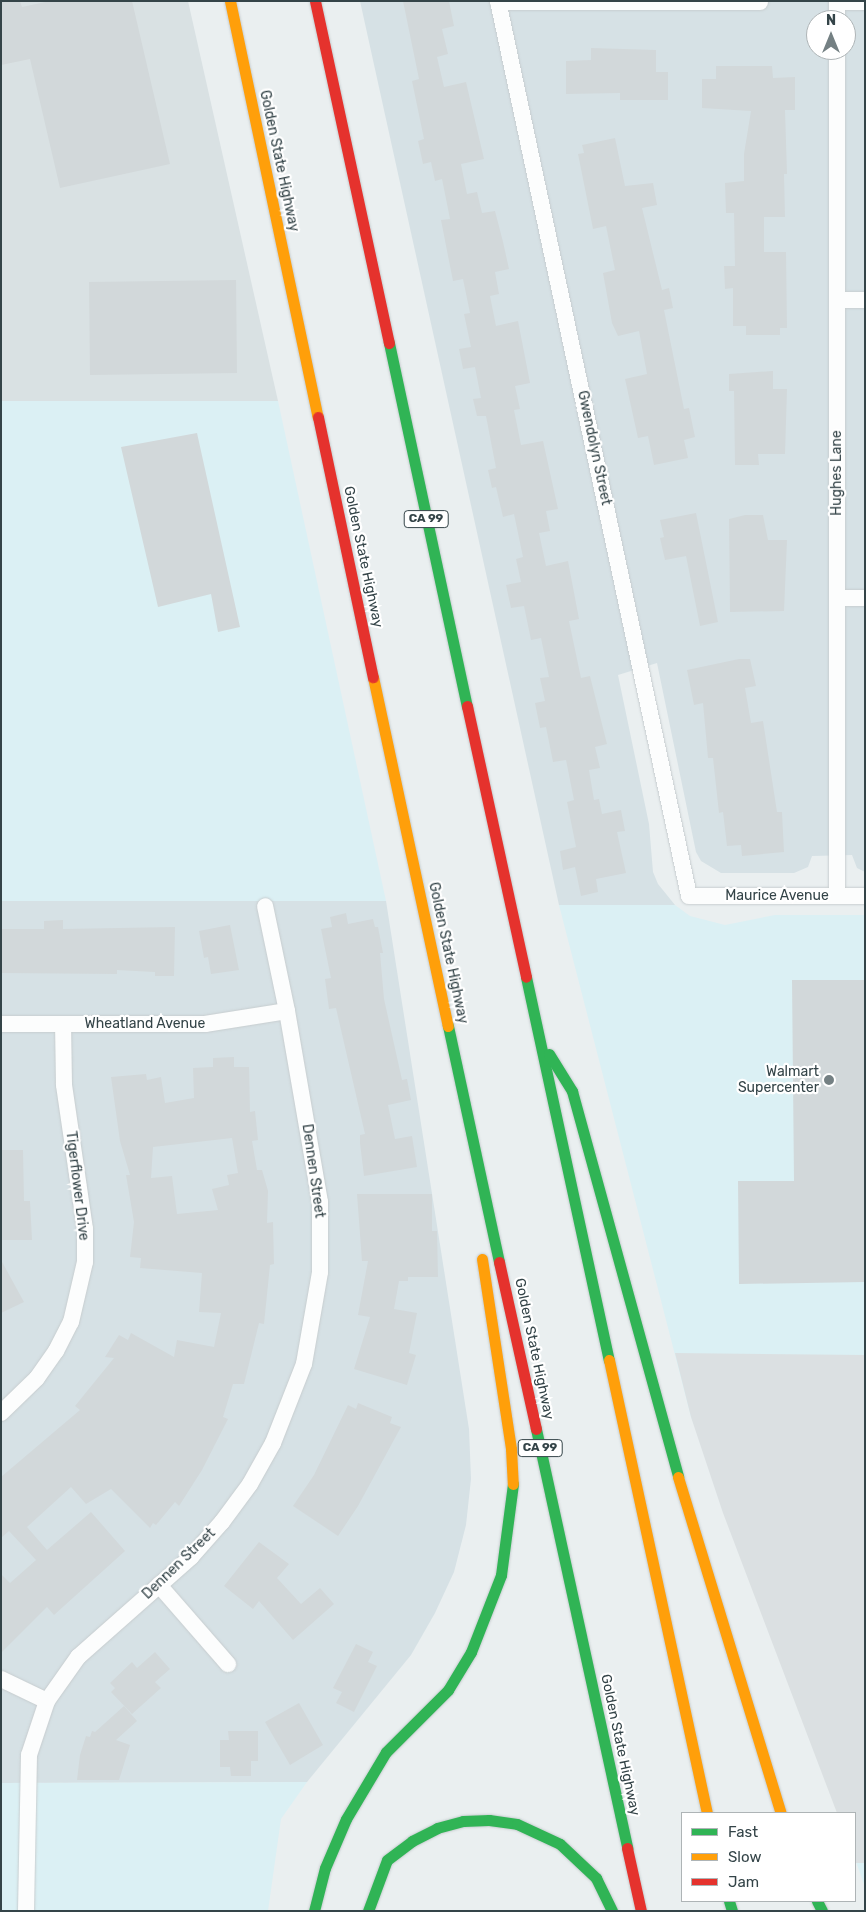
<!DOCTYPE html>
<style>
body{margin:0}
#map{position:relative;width:866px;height:1912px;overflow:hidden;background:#eaeff0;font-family:Rubik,sans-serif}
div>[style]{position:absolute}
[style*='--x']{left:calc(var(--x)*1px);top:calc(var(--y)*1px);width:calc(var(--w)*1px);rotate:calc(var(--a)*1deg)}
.residential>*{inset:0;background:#d6e1e5}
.commercial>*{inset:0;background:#dbf0f4}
.industrial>*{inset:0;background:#d9e1e3}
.parking>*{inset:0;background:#dbe0e2}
.building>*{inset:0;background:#d2d8da}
.roads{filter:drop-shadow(0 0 1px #c7cdcf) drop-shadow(0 0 1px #c7cdcf)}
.street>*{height:16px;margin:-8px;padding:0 8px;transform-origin:8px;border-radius:8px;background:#fcfdfd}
.fast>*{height:11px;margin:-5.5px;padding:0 5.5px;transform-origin:5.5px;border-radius:5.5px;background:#30b455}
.slow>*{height:11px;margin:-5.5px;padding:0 5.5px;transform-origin:5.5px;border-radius:5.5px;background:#ff9f0a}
.jam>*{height:11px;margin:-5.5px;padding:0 5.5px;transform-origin:5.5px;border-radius:5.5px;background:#e5322d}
.dots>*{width:14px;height:14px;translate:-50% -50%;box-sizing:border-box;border:2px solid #fff;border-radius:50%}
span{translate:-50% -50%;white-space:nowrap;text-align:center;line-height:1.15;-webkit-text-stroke:4.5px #fff;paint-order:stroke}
.shield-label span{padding:1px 4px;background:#fff;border:1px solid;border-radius:4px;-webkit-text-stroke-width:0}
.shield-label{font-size:12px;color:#344448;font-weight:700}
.street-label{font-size:14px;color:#344448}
.poi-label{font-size:14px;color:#344448}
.right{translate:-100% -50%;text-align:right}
.frame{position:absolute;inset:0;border:2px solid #344448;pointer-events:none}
.legend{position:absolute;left:681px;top:1812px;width:175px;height:90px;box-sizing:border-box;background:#fff;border:1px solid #aeb4b6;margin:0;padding:6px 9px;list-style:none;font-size:15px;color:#344448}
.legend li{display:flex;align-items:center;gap:10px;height:25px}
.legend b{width:25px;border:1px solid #aeb4b6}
.north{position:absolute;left:806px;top:10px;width:50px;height:50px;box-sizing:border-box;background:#fff;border:1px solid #aeb4b6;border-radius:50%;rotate:0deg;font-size:14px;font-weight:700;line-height:20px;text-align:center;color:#344448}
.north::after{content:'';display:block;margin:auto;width:18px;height:22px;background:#748083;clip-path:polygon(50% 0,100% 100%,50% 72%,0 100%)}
</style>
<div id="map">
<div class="residential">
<i style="clip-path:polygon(evenodd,360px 1px,865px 1px,865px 872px,857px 868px,852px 855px,812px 856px,808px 867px,794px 873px,721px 873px,701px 861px,696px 852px,657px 663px,618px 675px,649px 824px,653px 872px,658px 884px,675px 905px,559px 905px,360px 1px,816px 20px,846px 20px,846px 50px,816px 50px,816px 20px)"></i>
<i style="clip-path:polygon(1px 901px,386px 901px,469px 1429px,471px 1479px,466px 1525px,454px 1572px,435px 1613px,411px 1655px,307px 1782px,1px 1783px)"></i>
</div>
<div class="commercial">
<i style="clip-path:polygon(1px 401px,278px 401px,386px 901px,1px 901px)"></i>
<i style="clip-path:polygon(559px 905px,675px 905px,690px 916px,725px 925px,775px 915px,865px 915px,865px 1887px,855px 1859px,855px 1813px,691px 1417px)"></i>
<i style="clip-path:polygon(307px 1782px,281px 1819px,268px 1911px,1px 1911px,1px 1783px)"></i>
</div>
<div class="industrial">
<i style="clip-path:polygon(1px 1px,188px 1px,278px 401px,1px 401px)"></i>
</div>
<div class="parking">
<i style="clip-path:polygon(675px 1353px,865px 1355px,865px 1863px,856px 1863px,855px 1859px,855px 1813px,837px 1813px,723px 1513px,691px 1417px)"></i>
</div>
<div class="building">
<i style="clip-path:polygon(1px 1px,20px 1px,22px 7px,50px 1px,132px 1px,170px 164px,60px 188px,30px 59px,1px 65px)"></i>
<i style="clip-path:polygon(403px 1px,449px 1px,454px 26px,442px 29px,448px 54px,437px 57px,444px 87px,466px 82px,484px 159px,461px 164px,467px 194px,477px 192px,482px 213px,495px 211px,503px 242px,509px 269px,495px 272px,499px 294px,490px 296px,496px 326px,518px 321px,530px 383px,515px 386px,520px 409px,514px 410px,521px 445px,543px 441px,558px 509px,546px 511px,550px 531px,539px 533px,546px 566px,568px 561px,579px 619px,569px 621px,581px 678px,590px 676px,607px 744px,595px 747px,600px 768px,589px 770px,594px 800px,599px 799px,602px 814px,621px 810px,625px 831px,617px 832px,626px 873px,596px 879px,598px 892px,581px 896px,575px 867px,563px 870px,560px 851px,576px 847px,567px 802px,574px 800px,566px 760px,553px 762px,546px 727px,540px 728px,535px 703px,545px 701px,540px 678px,549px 677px,541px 638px,531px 640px,524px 606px,511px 608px,506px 585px,521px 582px,516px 559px,523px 557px,514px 514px,503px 517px,496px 487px,492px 488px,488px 470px,496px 468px,486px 416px,477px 416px,473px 399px,481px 398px,475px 367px,463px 369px,459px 349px,471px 347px,464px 314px,470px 313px,463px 279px,453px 281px,449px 261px,441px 220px,450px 219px,442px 179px,435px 181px,431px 162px,423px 164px,418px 141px,424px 139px,412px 81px,419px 79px)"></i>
<i style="clip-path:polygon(591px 48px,656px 50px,656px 72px,668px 72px,668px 100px,620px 100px,620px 93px,566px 94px,566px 61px,591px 60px)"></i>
<i style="clip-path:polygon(716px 66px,772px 66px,773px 78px,795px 77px,795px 110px,785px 110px,787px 174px,784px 174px,785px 217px,764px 217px,764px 252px,786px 252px,787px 328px,780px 328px,780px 335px,746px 335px,746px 326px,733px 326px,733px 288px,725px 289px,724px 266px,735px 266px,734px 213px,726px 213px,725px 183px,744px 181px,744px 154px,751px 111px,702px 108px,702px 79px,716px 79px)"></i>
<i style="clip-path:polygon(615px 138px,625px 186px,653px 183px,657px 205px,642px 208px,662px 290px,669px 288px,673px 308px,664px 310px,684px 409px,689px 408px,695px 437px,684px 440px,688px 458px,654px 465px,648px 436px,638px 438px,625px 379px,647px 374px,639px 331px,618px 336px,612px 323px,603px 273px,615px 270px,606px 226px,593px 229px,578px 154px,584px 153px,582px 145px)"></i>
<i style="clip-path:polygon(236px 280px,237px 373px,90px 375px,89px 282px)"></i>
<i style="clip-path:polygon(773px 371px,773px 389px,787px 389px,785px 454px,758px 454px,759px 465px,735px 465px,734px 391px,729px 391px,729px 374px)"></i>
<i style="clip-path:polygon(197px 433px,240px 627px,218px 632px,211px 594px,158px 607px,121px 447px)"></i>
<i style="clip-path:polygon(696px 513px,718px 622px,700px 626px,686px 556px,665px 560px,660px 538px,664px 537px,660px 520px)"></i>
<i style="clip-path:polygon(745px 515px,763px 515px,768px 540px,787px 540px,784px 611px,730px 612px,729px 519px)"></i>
<i style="clip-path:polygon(739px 659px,750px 659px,756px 686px,745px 688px,751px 723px,763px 721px,777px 812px,782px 812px,784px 852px,742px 856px,741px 845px,727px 846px,723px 812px,719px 813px,713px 758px,708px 758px,703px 703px,694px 705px,687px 670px)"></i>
<i style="clip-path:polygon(346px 913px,348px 924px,373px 919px,375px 927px,378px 927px,383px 953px,380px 953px,384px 999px,402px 1080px,407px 1079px,411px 1100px,388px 1105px,395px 1139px,412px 1136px,417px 1167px,364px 1176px,360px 1143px,360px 1135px,365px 1134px,336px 1008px,329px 1009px,325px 979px,331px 978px,321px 929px,332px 927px,330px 917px)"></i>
<i style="clip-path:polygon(63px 920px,63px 929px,175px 927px,174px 976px,155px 976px,155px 972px,117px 970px,117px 974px,1px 973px,1px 929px,44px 929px,44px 921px)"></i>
<i style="clip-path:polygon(230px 925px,239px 970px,211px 974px,208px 957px,204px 958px,199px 931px)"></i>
<i style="clip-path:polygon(792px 980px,865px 980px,865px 1282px,739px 1284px,738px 1181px,794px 1181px)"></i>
<i style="clip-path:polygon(evenodd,234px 1057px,234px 1067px,249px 1067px,250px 1112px,255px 1111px,258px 1140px,252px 1141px,257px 1170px,262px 1170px,268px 1191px,267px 1223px,273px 1222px,274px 1264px,270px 1265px,264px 1324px,259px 1323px,244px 1384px,233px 1384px,223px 1417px,228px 1419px,202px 1470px,179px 1506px,175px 1502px,156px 1525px,153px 1523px,150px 1528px,111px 1489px,86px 1504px,71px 1487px,27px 1527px,47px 1550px,91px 1512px,125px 1551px,54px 1615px,47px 1607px,1px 1653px,1px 1574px,10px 1583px,36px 1560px,9px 1531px,1px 1538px,1px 1477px,80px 1410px,75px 1406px,114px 1358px,105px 1357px,119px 1335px,128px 1340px,131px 1333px,174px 1357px,177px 1340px,214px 1347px,221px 1313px,199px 1312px,202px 1273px,140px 1268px,141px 1258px,130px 1257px,134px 1222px,126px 1175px,130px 1175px,120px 1141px,111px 1077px,146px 1074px,147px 1080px,161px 1077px,165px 1103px,194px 1098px,193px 1068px,213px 1067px,213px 1058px,234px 1057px,232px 1138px,238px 1173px,227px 1175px,229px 1185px,212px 1189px,218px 1210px,177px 1214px,172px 1176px,151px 1178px,153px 1147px,232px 1138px)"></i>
<i style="clip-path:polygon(1px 1150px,23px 1150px,24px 1201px,30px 1201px,32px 1240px,1px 1240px)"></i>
<i style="clip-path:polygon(357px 1194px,432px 1194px,432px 1231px,437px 1231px,438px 1277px,408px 1277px,408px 1281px,399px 1281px,394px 1309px,417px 1313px,409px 1353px,416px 1355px,407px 1385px,354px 1369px,370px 1317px,358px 1315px,368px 1261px,362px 1261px)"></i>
<i style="clip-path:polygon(1px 1260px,24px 1302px,1px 1313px)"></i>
<i style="clip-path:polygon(358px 1403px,392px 1417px,390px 1423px,401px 1427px,358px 1506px,338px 1536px,293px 1506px,314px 1475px,348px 1405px,356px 1409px)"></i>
<i style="clip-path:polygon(259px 1542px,289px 1564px,277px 1578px,301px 1604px,320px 1588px,334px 1604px,293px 1640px,259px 1601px,253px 1609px,224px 1586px)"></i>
<i style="clip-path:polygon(356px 1644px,373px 1652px,368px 1662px,377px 1666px,354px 1712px,336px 1703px,342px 1692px,333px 1688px)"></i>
<i style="clip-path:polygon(155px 1652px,170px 1669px,155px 1682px,161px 1688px,132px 1714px,111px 1692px,115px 1688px,110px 1683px,132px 1662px,137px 1668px)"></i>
<i style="clip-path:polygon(299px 1703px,323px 1745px,290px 1765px,265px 1722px)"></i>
<i style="clip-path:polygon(124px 1706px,137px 1721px,116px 1740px,130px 1745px,119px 1780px,77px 1780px,80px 1755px,86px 1736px,90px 1737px,92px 1731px,95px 1732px)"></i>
<i style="clip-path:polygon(228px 1731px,258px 1731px,258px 1761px,251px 1761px,251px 1776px,231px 1776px,230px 1767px,220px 1767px,220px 1740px,229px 1740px)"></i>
</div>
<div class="roads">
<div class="street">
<i style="--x:498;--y:1;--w:915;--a:77.95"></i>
<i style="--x:689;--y:896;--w:176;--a:0"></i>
<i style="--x:837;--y:1;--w:19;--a:90"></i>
<i style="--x:498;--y:2;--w:262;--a:0"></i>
<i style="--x:837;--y:2;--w:28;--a:0"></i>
<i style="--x:837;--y:300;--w:28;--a:0"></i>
<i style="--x:837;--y:598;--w:28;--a:0"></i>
<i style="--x:837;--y:896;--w:846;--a:-90"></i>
<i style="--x:1;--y:1024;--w:204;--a:0"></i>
<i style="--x:205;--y:1024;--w:83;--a:-9"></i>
<i style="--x:1;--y:1413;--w:50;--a:-44.2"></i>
<i style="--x:37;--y:1378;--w:33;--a:-55"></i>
<i style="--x:56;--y:1351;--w:33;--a:-63"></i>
<i style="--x:71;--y:1322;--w:62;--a:-76.9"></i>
<i style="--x:85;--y:1262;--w:33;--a:-90"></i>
<i style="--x:85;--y:1229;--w:146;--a:-98.3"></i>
<i style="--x:64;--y:1085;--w:61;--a:-90.9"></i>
<i style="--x:159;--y:1585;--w:105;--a:48.9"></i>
<i style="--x:1;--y:1679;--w:51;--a:25.6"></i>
<i style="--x:26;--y:1911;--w:156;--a:-88.9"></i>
<i style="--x:29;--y:1755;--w:57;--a:-71.6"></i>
<i style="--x:47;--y:1701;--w:54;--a:-54.8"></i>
<i style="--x:78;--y:1657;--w:151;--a:-41.5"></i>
<i style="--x:191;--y:1557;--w:47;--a:-48.5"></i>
<i style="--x:222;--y:1522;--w:47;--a:-53.6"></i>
<i style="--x:250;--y:1484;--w:47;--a:-60.7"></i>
<i style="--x:273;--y:1443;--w:85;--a:-68.6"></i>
<i style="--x:304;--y:1364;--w:93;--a:-80.1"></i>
<i style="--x:320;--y:1272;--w:70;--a:-90"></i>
<i style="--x:320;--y:1202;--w:194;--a:-99.8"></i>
<i style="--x:287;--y:1011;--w:107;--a:-101.8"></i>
</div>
<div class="fast">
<i style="--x:389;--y:343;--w:371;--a:77.9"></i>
<i style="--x:526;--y:977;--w:392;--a:77.8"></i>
<i style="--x:448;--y:1026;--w:241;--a:77.8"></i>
<i style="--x:549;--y:1054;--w:44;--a:58.1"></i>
<i style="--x:572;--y:1091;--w:400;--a:74.6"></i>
<i style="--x:536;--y:1429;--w:429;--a:77.7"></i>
<i style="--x:729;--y:1901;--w:10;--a:73"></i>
<i style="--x:817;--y:1901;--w:11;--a:63"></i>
<i style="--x:314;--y:1911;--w:44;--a:-75.7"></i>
<i style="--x:325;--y:1868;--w:53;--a:-66.8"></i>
<i style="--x:346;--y:1819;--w:78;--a:-59.2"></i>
<i style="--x:386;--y:1752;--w:88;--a:-45"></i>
<i style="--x:448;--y:1690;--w:44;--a:-58.8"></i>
<i style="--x:471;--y:1652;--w:83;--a:-68.7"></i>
<i style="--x:501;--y:1575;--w:92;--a:-82.5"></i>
<i style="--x:368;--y:1911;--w:54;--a:-69.6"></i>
<i style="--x:387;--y:1860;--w:31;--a:-37"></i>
<i style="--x:412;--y:1841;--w:28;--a:-27"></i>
<i style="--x:437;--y:1828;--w:27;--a:-15"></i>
<i style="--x:463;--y:1821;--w:26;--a:-2"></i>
<i style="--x:489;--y:1820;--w:28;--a:8"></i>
<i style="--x:517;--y:1824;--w:47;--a:24.9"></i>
<i style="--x:560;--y:1844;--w:50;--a:43.4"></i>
<i style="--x:596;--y:1878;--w:37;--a:64"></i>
</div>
<div class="slow">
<i style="--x:230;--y:1;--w:425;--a:78.1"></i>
<i style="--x:373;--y:677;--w:357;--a:77.9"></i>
<i style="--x:482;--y:1259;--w:192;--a:81.3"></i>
<i style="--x:511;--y:1449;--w:35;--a:87"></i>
<i style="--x:609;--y:1360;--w:463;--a:77.8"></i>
<i style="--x:678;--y:1477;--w:351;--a:73"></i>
</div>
<div class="jam">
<i style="--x:315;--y:1;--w:350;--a:77.8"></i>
<i style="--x:318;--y:417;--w:266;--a:78.1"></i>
<i style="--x:467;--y:706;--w:277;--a:77.7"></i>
<i style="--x:499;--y:1262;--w:171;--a:77.5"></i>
<i style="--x:627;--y:1848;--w:65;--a:77.5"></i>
</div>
</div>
<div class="dots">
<i style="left:829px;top:1080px;background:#748083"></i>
</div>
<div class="shield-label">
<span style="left:426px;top:519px">CA 99</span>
<span style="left:540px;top:1448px">CA 99</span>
</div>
<div class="street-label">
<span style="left:279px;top:161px;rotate:78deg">Golden State Highway</span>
<span style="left:594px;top:448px;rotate:78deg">Gwendolyn Street</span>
<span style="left:837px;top:473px;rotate:-90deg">Hughes Lane</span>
<span style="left:363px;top:557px;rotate:78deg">Golden State Highway</span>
<span style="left:777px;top:896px">Maurice Avenue</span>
<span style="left:448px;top:953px;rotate:78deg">Golden State Highway</span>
<span style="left:145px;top:1024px">Wheatland Avenue</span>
<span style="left:313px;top:1171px;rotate:82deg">Dennen Street</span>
<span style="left:77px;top:1186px;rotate:83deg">Tigerflower Drive</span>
<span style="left:534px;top:1349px;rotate:78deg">Golden State Highway</span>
<span style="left:179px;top:1564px;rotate:-44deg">Dennen Street</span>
<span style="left:620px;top:1745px;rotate:78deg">Golden State Highway</span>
</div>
<div class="poi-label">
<span class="right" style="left:819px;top:1080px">Walmart<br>Supercenter</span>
</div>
<div class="frame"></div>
<ul class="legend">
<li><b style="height:6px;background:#30b455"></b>Fast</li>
<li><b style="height:6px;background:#ff9f0a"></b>Slow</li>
<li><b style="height:6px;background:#e5322d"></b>Jam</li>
</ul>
<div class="north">N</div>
</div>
